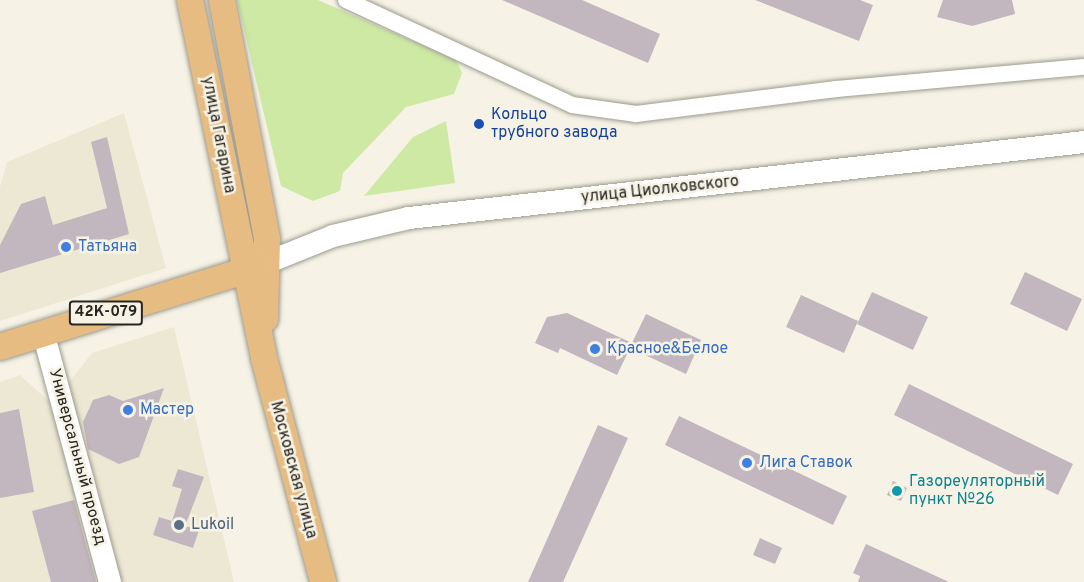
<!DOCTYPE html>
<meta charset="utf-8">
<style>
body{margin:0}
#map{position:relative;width:1084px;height:582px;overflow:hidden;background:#f6f3e6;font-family:Overpass,sans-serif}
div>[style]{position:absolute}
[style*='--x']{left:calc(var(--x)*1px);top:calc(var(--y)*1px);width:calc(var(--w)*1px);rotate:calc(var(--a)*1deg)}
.built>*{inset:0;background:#ede8d4}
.green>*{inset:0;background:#cde9a4}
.building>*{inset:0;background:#c2b7be}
.roads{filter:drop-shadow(0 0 2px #9d9a8e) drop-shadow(0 0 2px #9d9a8e)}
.street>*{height:16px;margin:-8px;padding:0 8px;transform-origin:8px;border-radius:8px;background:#fff}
.secondary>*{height:22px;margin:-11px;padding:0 11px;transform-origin:11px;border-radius:11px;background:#fff}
.primary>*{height:26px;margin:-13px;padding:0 13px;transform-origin:13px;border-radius:13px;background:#e6bc83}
.dots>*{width:16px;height:16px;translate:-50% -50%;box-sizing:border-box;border:3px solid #f6f3e6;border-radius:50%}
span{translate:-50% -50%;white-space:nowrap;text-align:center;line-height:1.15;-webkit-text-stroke:5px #f6f3e6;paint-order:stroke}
.shield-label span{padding:2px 4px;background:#f6f3e6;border:2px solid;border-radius:4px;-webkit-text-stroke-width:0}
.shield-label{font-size:15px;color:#272621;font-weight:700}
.transit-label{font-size:16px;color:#164399}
.left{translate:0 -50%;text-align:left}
.street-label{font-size:16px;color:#272621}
.shop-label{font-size:16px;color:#366cbe}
.culture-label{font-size:16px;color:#0d838f}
.service-label{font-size:16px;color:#4e5e75}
</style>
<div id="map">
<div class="built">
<i style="clip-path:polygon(124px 113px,166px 268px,0 321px,0 187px,7px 162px)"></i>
<i style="clip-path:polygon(174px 327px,234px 582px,117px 582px,66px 386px,92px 353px)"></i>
<i style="clip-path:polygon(20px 375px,55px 407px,100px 582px,0 582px,0 382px)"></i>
</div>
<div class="green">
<i style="clip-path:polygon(237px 0,318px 0,456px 60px,462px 73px,454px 94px,406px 107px,343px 173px,340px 191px,313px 201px,281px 186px)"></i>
<i style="clip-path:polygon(446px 121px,455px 183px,364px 196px,413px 137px)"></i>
</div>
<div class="building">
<i style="clip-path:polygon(502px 0,582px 0,660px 34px,648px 63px)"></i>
<i style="clip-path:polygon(755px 0,860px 0,873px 5px,859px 41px)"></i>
<i style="clip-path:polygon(943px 0,1012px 0,1015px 14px,972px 26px,937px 17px)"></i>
<i style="clip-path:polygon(107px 137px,129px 234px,0 273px,0 245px,21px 204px,45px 196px,53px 225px,107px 208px,91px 142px)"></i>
<i style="clip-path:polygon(1025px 272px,1082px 299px,1067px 331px,1010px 304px)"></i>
<i style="clip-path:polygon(872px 292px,928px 317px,913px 350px,857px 324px)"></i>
<i style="clip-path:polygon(801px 295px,858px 321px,844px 353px,786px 327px)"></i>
<i style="clip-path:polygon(567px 313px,632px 343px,646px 314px,701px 340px,686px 374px,630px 348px,617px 375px,560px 348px,558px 353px,535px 343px,547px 317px)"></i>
<i style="clip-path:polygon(909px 384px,1073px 464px,1058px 495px,894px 415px)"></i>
<i style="clip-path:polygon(164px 388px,139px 457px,119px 464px,88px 449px,83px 422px,93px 400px,109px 395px,123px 401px)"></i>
<i style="clip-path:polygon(19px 409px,34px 492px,0 498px,0 413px)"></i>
<i style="clip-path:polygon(679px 416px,847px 496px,833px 525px,665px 445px)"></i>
<i style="clip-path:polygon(598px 425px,628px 438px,563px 582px,528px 582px)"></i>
<i style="clip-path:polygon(178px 469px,204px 477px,185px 526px,199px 530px,193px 548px,153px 535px,159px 517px,172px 521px,182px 489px,172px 486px)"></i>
<i style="clip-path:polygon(893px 481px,907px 488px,901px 501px,887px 495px)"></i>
<i style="clip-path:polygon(74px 500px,96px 582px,51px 582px,32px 511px)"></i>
<i style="clip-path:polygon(760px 538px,782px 548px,775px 564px,753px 555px)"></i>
<i style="clip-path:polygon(866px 544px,949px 582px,858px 582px,860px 576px,853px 573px)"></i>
</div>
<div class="roads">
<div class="street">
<i style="--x:346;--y:0;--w:249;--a:24.9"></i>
<i style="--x:572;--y:105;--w:65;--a:8"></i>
<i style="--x:636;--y:114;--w:202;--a:-7.1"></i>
<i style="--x:836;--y:89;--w:249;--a:-5.1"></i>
</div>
<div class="secondary">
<i style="--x:266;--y:263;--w:72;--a:-21.9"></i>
<i style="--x:333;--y:236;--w:78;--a:-13.3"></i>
<i style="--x:409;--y:218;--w:679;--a:-6.42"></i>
<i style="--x:43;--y:332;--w:259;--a:75"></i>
</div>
<div class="primary">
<i style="--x:190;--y:0;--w:366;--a:78.3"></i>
<i style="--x:264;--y:358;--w:232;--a:75.2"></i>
<i style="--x:222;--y:0;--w:243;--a:79.3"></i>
<i style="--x:267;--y:239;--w:80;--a:91.4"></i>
<i style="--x:0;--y:347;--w:272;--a:-17.3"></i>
</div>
</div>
<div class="dots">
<i style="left:479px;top:124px;background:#1a4fb4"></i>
<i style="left:66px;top:247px;background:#3f7fe0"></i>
<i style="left:595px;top:349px;background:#3f7fe0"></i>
<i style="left:128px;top:410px;background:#3f7fe0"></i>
<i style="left:747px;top:463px;background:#3f7fe0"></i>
<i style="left:897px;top:491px;background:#0f9aa8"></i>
<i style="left:179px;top:525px;background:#5c6f8a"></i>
</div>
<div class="shield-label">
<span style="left:106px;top:313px">42К-079</span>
</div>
<div class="transit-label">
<span class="left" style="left:491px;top:124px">Кольцо<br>трубного завода</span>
</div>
<div class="street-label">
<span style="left:218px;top:135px;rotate:79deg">улица Гагарина</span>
<span style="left:660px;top:190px;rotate:-6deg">улица Циолковского</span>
<span style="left:77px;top:457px;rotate:75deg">Универсальный проезд</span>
<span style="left:293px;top:470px;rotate:75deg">Московская улица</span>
</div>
<div class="shop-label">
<span class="left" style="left:78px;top:247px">Татьяна</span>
<span class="left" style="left:607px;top:349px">Красное&amp;Белое</span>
<span class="left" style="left:140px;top:410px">Мастер</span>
<span class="left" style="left:759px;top:463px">Лига Ставок</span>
</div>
<div class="culture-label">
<span class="left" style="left:909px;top:491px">Газореуляторный<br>пункт №26</span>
</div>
<div class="service-label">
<span class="left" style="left:191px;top:525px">Lukoil</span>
</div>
</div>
